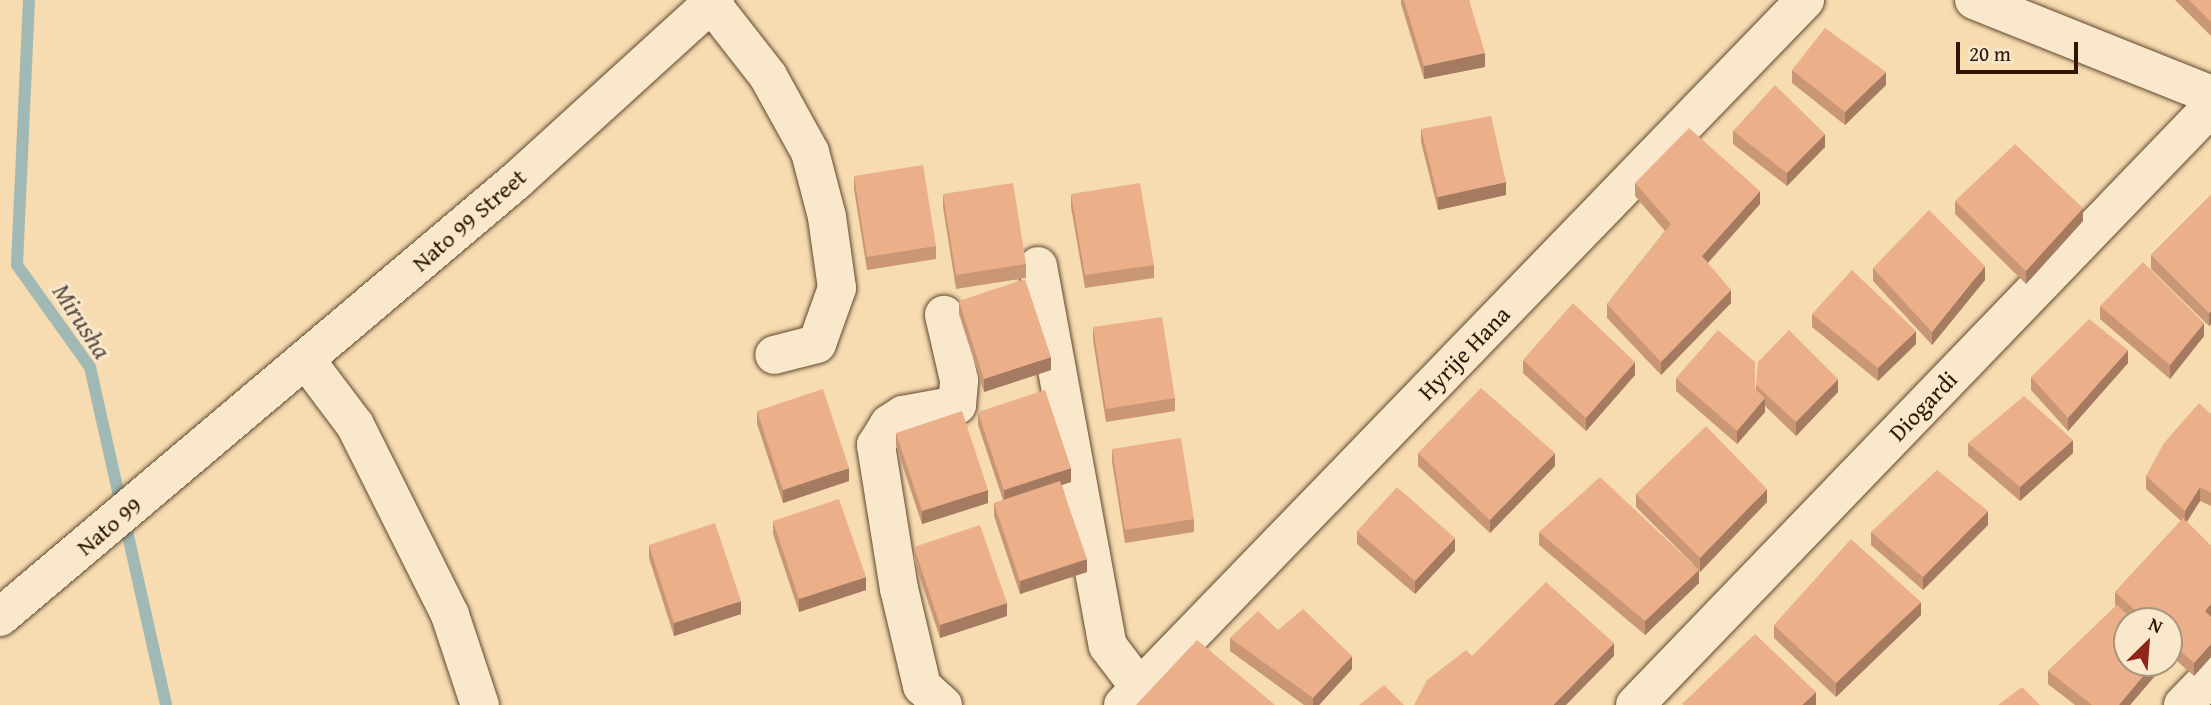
<!DOCTYPE html>
<style>
body{margin:0}
#map{position:relative;width:2211px;height:705px;overflow:hidden;background:#f6dcb0;font-family:"Gentium Book Plus",serif}
div>[style]{position:absolute}
[style*='--x']{left:calc(var(--x)*1px);top:calc(var(--y)*1px);width:calc(var(--w)*1px);rotate:calc(var(--a)*1deg)}
.stream>*{height:12px;margin:-6px;padding:0 6px;transform-origin:6px;border-radius:6px;background:#a0b9b5}
.roads{filter:drop-shadow(0 0 2px #624730) drop-shadow(0 0 2px #624730)}
.street>*{height:38px;margin:-19px;padding:0 19px;transform-origin:19px;border-radius:19px;background:#f9e8cc}
.secondary>*{height:38px;margin:-19px;padding:0 19px;transform-origin:19px;border-radius:19px;background:#f9e8cc}
.wall>*{inset:0;background:#ca9776}
.shaded-wall>*{inset:0;background:#a47b60}
.building>*{inset:0;background:#ebb089}
span{translate:-50% -50%;white-space:nowrap;text-align:center;line-height:1.15;-webkit-text-stroke:6px #f9e8cc;paint-order:stroke}
.street-label{font-size:24px;color:#311505}
.water-label{font-size:26px;color:#584e43;font-style:italic}
.north{position:absolute;left:2113px;top:607px;width:70px;height:70px;box-sizing:border-box;background:#f9e8cc;border:2px solid #a9947c;border-radius:50%;rotate:25deg;font-size:19px;font-weight:700;line-height:28px;text-align:center;color:#311505}
.north::after{content:'';display:block;margin:auto;width:24px;height:32px;background:#8f2418;clip-path:polygon(50% 0,100% 100%,50% 72%,0 100%)}
.scale{position:absolute;left:1956px;top:42px;width:122px;height:32px;box-sizing:border-box;border:4px solid #311505;border-top:0;padding-left:9px;font-size:21px;line-height:24px;white-space:nowrap;color:#311505;-webkit-text-stroke:5px #f9e8cc;paint-order:stroke}
</style>
<div id="map">
<div class="stream">
<i style="--x:29;--y:0;--w:265;--a:92.6"></i>
<i style="--x:17;--y:265;--w:125;--a:54.4"></i>
<i style="--x:90;--y:367;--w:346;--a:77.3"></i>
</div>
<div class="roads">
<div class="street">
<i style="--x:711;--y:3;--w:93;--a:52"></i>
<i style="--x:768;--y:76;--w:87;--a:61.1"></i>
<i style="--x:810;--y:152;--w:67;--a:75.3"></i>
<i style="--x:827;--y:217;--w:72;--a:82"></i>
<i style="--x:837;--y:288;--w:59;--a:109.7"></i>
<i style="--x:817;--y:344;--w:44;--a:165.7"></i>
<i style="--x:1038;--y:266;--w:386;--a:79.6"></i>
<i style="--x:1108;--y:646;--w:53;--a:52.7"></i>
<i style="--x:306;--y:360;--w:81;--a:53"></i>
<i style="--x:355;--y:425;--w:212;--a:63.4"></i>
<i style="--x:450;--y:615;--w:95;--a:71.6"></i>
<i style="--x:943;--y:705;--w:28;--a:-138"></i>
<i style="--x:922;--y:686;--w:100;--a:-103.3"></i>
<i style="--x:899;--y:589;--w:146;--a:-99.1"></i>
<i style="--x:876;--y:445;--w:25;--a:-58"></i>
<i style="--x:889;--y:424;--w:17;--a:-33"></i>
<i style="--x:903;--y:415;--w:55;--a:-10.5"></i>
<i style="--x:957;--y:405;--w:25;--a:-85"></i>
<i style="--x:959;--y:380;--w:67;--a:-103"></i>
<i style="--x:1123;--y:705;--w:981;--a:-45.95"></i>
<i style="--x:1635;--y:705;--w:830;--a:-46.07"></i>
<i style="--x:2183;--y:705;--w:40;--a:-46"></i>
</div>
<div class="secondary">
<i style="--x:1974;--y:0;--w:255;--a:21.8"></i>
<i style="--x:0;--y:617;--w:676;--a:-40.2"></i>
<i style="--x:516;--y:181;--w:269;--a:-42.3"></i>
</div>
</div>
<div class="wall">
<i style="clip-path:polygon(1401px 0,1469px 0,1485px 67px,1424px 79px,1401px 4px)"></i>
<i style="clip-path:polygon(2175px 0,2211px 0,2211px 36px)"></i>
<i style="clip-path:polygon(1792px 70px,1886px 85px,1845px 125px,1792px 83px)"></i>
<i style="clip-path:polygon(1421px 129px,1506px 195px,1438px 210px,1421px 142px)"></i>
<i style="clip-path:polygon(1733px 131px,1825px 147px,1787px 186px,1733px 144px)"></i>
<i style="clip-path:polygon(854px 176px,936px 246px,936px 259px,867px 270px,854px 189px)"></i>
<i style="clip-path:polygon(1635px 183px,1760px 204px,1708px 263px,1731px 303px,1661px 375px,1607px 318px,1607px 304px,1665px 231px,1635px 196px)"></i>
<i style="clip-path:polygon(943px 194px,1026px 264px,1026px 278px,956px 289px,943px 207px)"></i>
<i style="clip-path:polygon(1071px 194px,1154px 265px,1154px 278px,1085px 288px,1071px 207px)"></i>
<i style="clip-path:polygon(2211px 195px,2209px 326px,2151px 269px,2151px 255px)"></i>
<i style="clip-path:polygon(1955px 201px,2083px 221px,2026px 284px,1955px 214px)"></i>
<i style="clip-path:polygon(1873px 268px,1985px 280px,1932px 345px,1873px 281px)"></i>
<i style="clip-path:polygon(959px 301px,1051px 370px,984px 392px,959px 314px)"></i>
<i style="clip-path:polygon(2100px 306px,2204px 336px,2170px 379px,2100px 319px)"></i>
<i style="clip-path:polygon(1812px 314px,1916px 344px,1878px 381px,1812px 327px)"></i>
<i style="clip-path:polygon(1093px 327px,1175px 398px,1175px 411px,1106px 422px,1093px 340px)"></i>
<i style="clip-path:polygon(1523px 360px,1635px 375px,1586px 431px,1523px 373px)"></i>
<i style="clip-path:polygon(2128px 363px,2068px 431px,2031px 390px,2031px 377px)"></i>
<i style="clip-path:polygon(1676px 378px,1756px 390px,1756px 385px,1838px 392px,1796px 436px,1765px 406px,1765px 412px,1737px 444px,1676px 391px)"></i>
<i style="clip-path:polygon(757px 411px,849px 481px,783px 503px,757px 424px)"></i>
<i style="clip-path:polygon(978px 412px,1071px 482px,1062px 485px,1087px 572px,1020px 594px,994px 516px,994px 503px,1003px 500px,978px 425px)"></i>
<i style="clip-path:polygon(2211px 414px,2211px 506px,2200px 501px,2187px 522px,2211px 546px,2211px 657px,2194px 676px,2169px 654px,2169px 621px,2127px 621px,2127px 663px,2166px 663px,2130px 705px,2075px 705px,2048px 684px,2048px 671px,2116px 606px,2115px 605px,2115px 592px,2181px 521px,2146px 489px,2146px 476px)"></i>
<i style="clip-path:polygon(896px 433px,988px 503px,922px 524px,896px 446px)"></i>
<i style="clip-path:polygon(1968px 443px,2073px 453px,2020px 501px,1968px 456px)"></i>
<i style="clip-path:polygon(1112px 449px,1194px 519px,1194px 532px,1125px 543px,1112px 462px)"></i>
<i style="clip-path:polygon(1418px 453px,1555px 466px,1490px 533px,1418px 466px)"></i>
<i style="clip-path:polygon(1636px 494px,1767px 502px,1700px 572px,1699px 570px,1699px 583px,1645px 635px,1539px 545px,1539px 532px,1693px 564px,1636px 507px)"></i>
<i style="clip-path:polygon(773px 521px,866px 590px,799px 612px,773px 534px)"></i>
<i style="clip-path:polygon(1988px 525px,1923px 590px,1871px 545px,1871px 532px)"></i>
<i style="clip-path:polygon(1357px 531px,1455px 551px,1415px 594px,1357px 544px)"></i>
<i style="clip-path:polygon(649px 545px,741px 614px,674px 636px,649px 558px)"></i>
<i style="clip-path:polygon(914px 547px,1007px 616px,940px 638px,914px 560px)"></i>
<i style="clip-path:polygon(1921px 615px,1836px 697px,1774px 638px,1774px 625px)"></i>
<i style="clip-path:polygon(1278px 630px,1352px 669px,1319px 705px,1304px 705px,1230px 651px,1230px 638px)"></i>
</div>
<div class="shaded-wall">
<i style="clip-path:polygon(1485px 53px,1485px 67px,1424px 79px,1424px 66px)"></i>
<i style="clip-path:polygon(1886px 72px,1886px 85px,1845px 125px,1845px 112px)"></i>
<i style="clip-path:polygon(1825px 134px,1825px 147px,1787px 186px,1787px 173px)"></i>
<i style="clip-path:polygon(1506px 182px,1506px 195px,1438px 210px,1438px 197px)"></i>
<i style="clip-path:polygon(1760px 191px,1760px 204px,1702px 269px,1702px 256px)"></i>
<i style="clip-path:polygon(2083px 208px,2083px 221px,2026px 284px,2026px 271px)"></i>
<i style="clip-path:polygon(1985px 266px,1985px 280px,1932px 345px,1932px 332px)"></i>
<i style="clip-path:polygon(1731px 290px,1731px 303px,1661px 375px,1661px 362px)"></i>
<i style="clip-path:polygon(2211px 311px,2211px 324px,2209px 326px,2209px 313px)"></i>
<i style="clip-path:polygon(2204px 323px,2204px 336px,2170px 379px,2170px 365px)"></i>
<i style="clip-path:polygon(1916px 331px,1916px 344px,1878px 381px,1878px 368px)"></i>
<i style="clip-path:polygon(2128px 350px,2128px 363px,2068px 431px,2068px 418px)"></i>
<i style="clip-path:polygon(1051px 357px,1051px 370px,984px 392px,984px 379px)"></i>
<i style="clip-path:polygon(1635px 362px,1635px 375px,1586px 431px,1586px 418px)"></i>
<i style="clip-path:polygon(1838px 379px,1838px 392px,1796px 436px,1796px 422px)"></i>
<i style="clip-path:polygon(1765px 398px,1765px 412px,1737px 444px,1737px 431px)"></i>
<i style="clip-path:polygon(2073px 440px,2073px 453px,2020px 501px,2020px 487px)"></i>
<i style="clip-path:polygon(1555px 453px,1555px 466px,1490px 533px,1490px 520px)"></i>
<i style="clip-path:polygon(849px 468px,849px 481px,783px 503px,783px 490px)"></i>
<i style="clip-path:polygon(1071px 468px,1071px 482px,1004px 504px,1004px 490px)"></i>
<i style="clip-path:polygon(2200px 487px,2200px 501px,2185px 524px,2185px 511px)"></i>
<i style="clip-path:polygon(1767px 489px,1767px 502px,1700px 572px,1700px 558px)"></i>
<i style="clip-path:polygon(988px 490px,988px 503px,922px 524px,922px 511px)"></i>
<i style="clip-path:polygon(1988px 511px,1988px 525px,1923px 590px,1923px 577px)"></i>
<i style="clip-path:polygon(1455px 538px,1455px 551px,1415px 594px,1415px 581px)"></i>
<i style="clip-path:polygon(1087px 559px,1087px 572px,1020px 594px,1020px 581px)"></i>
<i style="clip-path:polygon(1699px 570px,1699px 583px,1645px 635px,1645px 621px)"></i>
<i style="clip-path:polygon(866px 577px,866px 590px,799px 612px,799px 599px)"></i>
<i style="clip-path:polygon(741px 601px,741px 614px,674px 636px,674px 623px)"></i>
<i style="clip-path:polygon(1921px 602px,1921px 615px,1836px 697px,1836px 683px)"></i>
<i style="clip-path:polygon(1007px 603px,1007px 616px,940px 638px,940px 625px)"></i>
<i style="clip-path:polygon(2211px 604px,2211px 617px,2205px 611px)"></i>
<i style="clip-path:polygon(1614px 643px,1614px 656px,1566px 705px,1553px 705px)"></i>
<i style="clip-path:polygon(2211px 644px,2211px 657px,2194px 676px,2194px 663px)"></i>
<i style="clip-path:polygon(1352px 656px,1352px 669px,1319px 705px,1313px 705px,1313px 698px)"></i>
<i style="clip-path:polygon(2154px 663px,2166px 663px,2130px 705px,2119px 705px)"></i>
<i style="clip-path:polygon(1816px 692px,1816px 705px,1802px 705px)"></i>
</div>
<div class="building">
<i style="clip-path:polygon(1404px 0,1469px 0,1485px 53px,1424px 66px)"></i>
<i style="clip-path:polygon(2189px 0,2211px 0,2211px 22px)"></i>
<i style="clip-path:polygon(1825px 28px,1886px 72px,1845px 112px,1792px 70px)"></i>
<i style="clip-path:polygon(1775px 85px,1825px 134px,1787px 173px,1733px 131px)"></i>
<i style="clip-path:polygon(1491px 116px,1506px 182px,1438px 197px,1421px 129px)"></i>
<i style="clip-path:polygon(1689px 128px,1760px 191px,1702px 256px,1731px 290px,1661px 362px,1607px 304px,1671px 224px,1635px 183px)"></i>
<i style="clip-path:polygon(2015px 144px,2083px 208px,2026px 271px,1955px 201px)"></i>
<i style="clip-path:polygon(923px 165px,936px 246px,867px 257px,854px 176px)"></i>
<i style="clip-path:polygon(1013px 183px,1026px 264px,956px 275px,943px 194px)"></i>
<i style="clip-path:polygon(1140px 183px,1154px 265px,1085px 275px,1071px 194px)"></i>
<i style="clip-path:polygon(2211px 195px,2211px 311px,2209px 313px,2151px 255px)"></i>
<i style="clip-path:polygon(1929px 210px,1985px 266px,1932px 332px,1873px 268px)"></i>
<i style="clip-path:polygon(2143px 262px,2204px 323px,2170px 365px,2100px 306px)"></i>
<i style="clip-path:polygon(1852px 270px,1916px 331px,1878px 368px,1812px 314px)"></i>
<i style="clip-path:polygon(1025px 279px,1051px 357px,984px 379px,959px 301px)"></i>
<i style="clip-path:polygon(1573px 303px,1635px 362px,1586px 418px,1523px 360px)"></i>
<i style="clip-path:polygon(1162px 317px,1175px 398px,1106px 409px,1093px 327px)"></i>
<i style="clip-path:polygon(2089px 319px,2128px 350px,2068px 418px,2031px 377px)"></i>
<i style="clip-path:polygon(1718px 330px,1755px 362px,1755px 389px,1765px 398px,1737px 431px,1676px 378px)"></i>
<i style="clip-path:polygon(1789px 330px,1838px 379px,1796px 422px,1756px 385px,1758px 362px)"></i>
<i style="clip-path:polygon(1481px 388px,1555px 453px,1490px 520px,1418px 453px)"></i>
<i style="clip-path:polygon(823px 389px,849px 468px,783px 490px,757px 411px)"></i>
<i style="clip-path:polygon(1045px 390px,1071px 468px,1004px 490px,978px 412px)"></i>
<i style="clip-path:polygon(2024px 396px,2073px 440px,2020px 487px,1968px 443px)"></i>
<i style="clip-path:polygon(2199px 403px,2211px 414px,2211px 493px,2200px 487px,2185px 511px,2146px 476px,2164px 443px)"></i>
<i style="clip-path:polygon(962px 411px,988px 490px,922px 511px,896px 433px)"></i>
<i style="clip-path:polygon(1706px 426px,1767px 489px,1700px 558px,1636px 494px)"></i>
<i style="clip-path:polygon(1181px 438px,1194px 519px,1125px 530px,1112px 449px)"></i>
<i style="clip-path:polygon(1937px 470px,1988px 511px,1923px 577px,1871px 532px)"></i>
<i style="clip-path:polygon(1600px 477px,1699px 570px,1645px 621px,1539px 532px)"></i>
<i style="clip-path:polygon(1060px 481px,1087px 559px,1020px 581px,994px 503px)"></i>
<i style="clip-path:polygon(1397px 487px,1455px 538px,1415px 581px,1357px 531px)"></i>
<i style="clip-path:polygon(839px 499px,866px 577px,799px 599px,773px 521px)"></i>
<i style="clip-path:polygon(2183px 518px,2211px 546px,2211px 604px,2205px 611px,2211px 617px,2211px 644px,2194px 663px,2169px 641px,2169px 621px,2147px 621px,2115px 592px)"></i>
<i style="clip-path:polygon(715px 523px,741px 601px,674px 623px,649px 545px)"></i>
<i style="clip-path:polygon(980px 525px,1007px 603px,940px 625px,914px 547px)"></i>
<i style="clip-path:polygon(1851px 539px,1921px 602px,1836px 683px,1774px 625px)"></i>
<i style="clip-path:polygon(1546px 582px,1614px 643px,1553px 705px,1414px 705px,1427px 680px,1466px 650px,1472px 656px)"></i>
<i style="clip-path:polygon(2117px 605px,2134px 621px,2127px 621px,2127px 663px,2154px 663px,2119px 705px,2092px 705px,2048px 671px)"></i>
<i style="clip-path:polygon(1303px 609px,1352px 656px,1313px 698px,1230px 638px,1258px 611px,1278px 630px)"></i>
<i style="clip-path:polygon(1755px 634px,1816px 692px,1802px 705px,1684px 705px,1682px 704px)"></i>
<i style="clip-path:polygon(1197px 640px,1275px 705px,1136px 705px)"></i>
<i style="clip-path:polygon(1384px 685px,1404px 705px,1359px 705px)"></i>
<i style="clip-path:polygon(2022px 687px,2040px 705px,1998px 705px)"></i>
</div>
<div class="street-label">
<span style="left:469px;top:220px;rotate:-41deg">Nato 99 Street</span>
<span style="left:1464px;top:353px;rotate:-46deg">Hyrije Hana</span>
<span style="left:1923px;top:406px;rotate:-46deg">Diogardi</span>
<span style="left:109px;top:526px;rotate:-40deg">Nato 99</span>
</div>
<div class="water-label">
<span style="left:82px;top:321px;rotate:57deg">Mirusha</span>
</div>
<div class="north">N</div>
<div class="scale">20 m</div>
</div>
